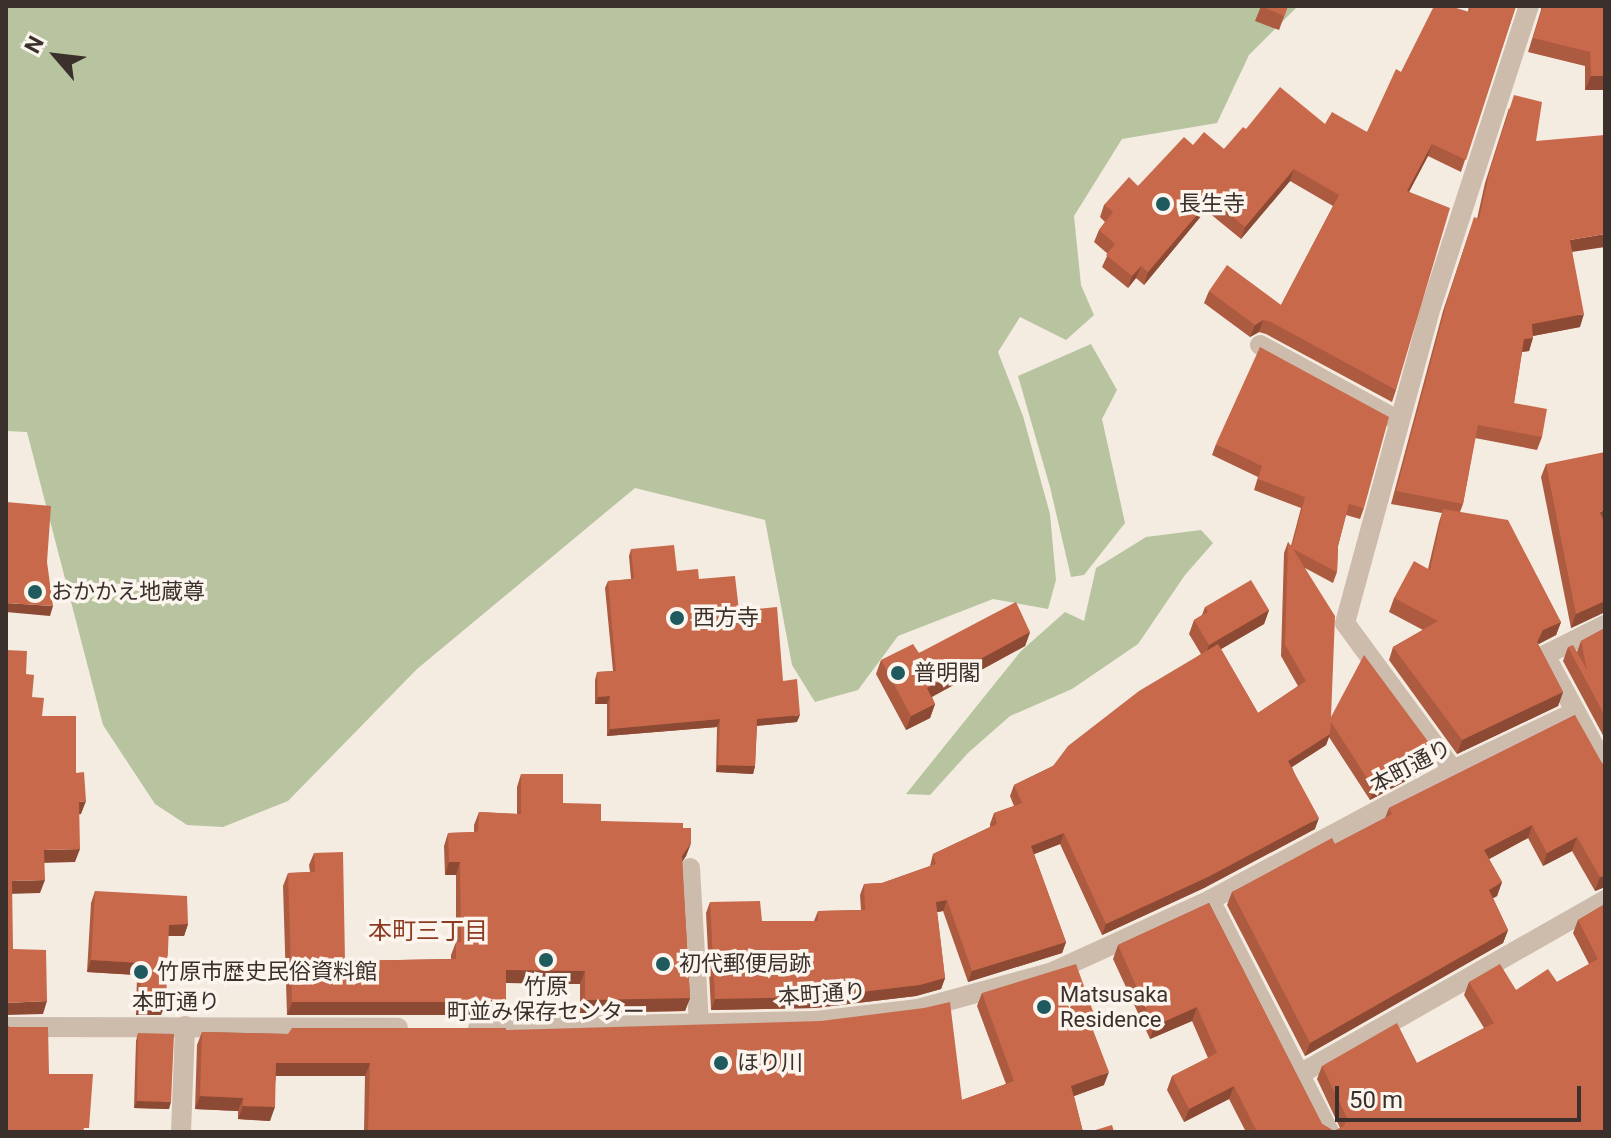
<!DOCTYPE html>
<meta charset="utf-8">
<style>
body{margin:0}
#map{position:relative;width:1611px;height:1138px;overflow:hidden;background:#f4ebe1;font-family:Roboto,"Noto Sans JP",sans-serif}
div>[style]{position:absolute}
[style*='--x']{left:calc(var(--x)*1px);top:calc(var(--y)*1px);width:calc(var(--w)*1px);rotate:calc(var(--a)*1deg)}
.green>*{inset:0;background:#b8c4a0}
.minor>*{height:20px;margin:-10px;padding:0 10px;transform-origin:10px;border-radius:10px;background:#cdbbac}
.wall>*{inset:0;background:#ac5a40}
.shaded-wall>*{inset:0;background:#8c4a34}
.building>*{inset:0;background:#c8694b}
.dots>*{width:22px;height:22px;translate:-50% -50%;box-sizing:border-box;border:4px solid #fbf5ee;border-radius:50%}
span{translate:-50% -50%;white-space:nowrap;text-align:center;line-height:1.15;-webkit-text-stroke:7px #fbf5ee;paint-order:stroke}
.poi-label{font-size:22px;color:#3b302b}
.left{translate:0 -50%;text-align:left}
.street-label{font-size:22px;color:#3b302b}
.neighbourhood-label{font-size:24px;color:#8c3b22}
.frame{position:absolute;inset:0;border:8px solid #3b302b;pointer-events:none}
.north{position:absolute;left:16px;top:16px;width:80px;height:80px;-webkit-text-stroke:6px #fbf5ee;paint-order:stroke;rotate:298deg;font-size:22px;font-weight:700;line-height:32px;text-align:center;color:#3b302b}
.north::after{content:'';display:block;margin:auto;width:28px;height:36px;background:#3b302b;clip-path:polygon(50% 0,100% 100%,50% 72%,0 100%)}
.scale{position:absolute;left:1335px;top:1086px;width:246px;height:36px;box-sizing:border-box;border:4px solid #3b302b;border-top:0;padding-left:10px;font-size:24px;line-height:28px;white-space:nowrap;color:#3b302b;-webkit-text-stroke:6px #fbf5ee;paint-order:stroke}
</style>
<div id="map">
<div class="green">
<i style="clip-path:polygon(6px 6px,1298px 6px,1249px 55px,1217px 123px,1122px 139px,1074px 216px,1081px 285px,1094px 315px,1066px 340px,1020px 317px,998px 352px,1023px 416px,1050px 514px,1056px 580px,1048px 609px,993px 599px,898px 636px,858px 690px,815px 702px,792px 665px,765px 520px,635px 488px,417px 669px,288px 801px,223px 827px,187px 825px,155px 804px,103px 725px,27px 432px,6px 431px)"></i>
<i style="clip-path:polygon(1091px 344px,1117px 390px,1102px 419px,1125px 523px,1084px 575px,1071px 577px,1050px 487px,1018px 376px)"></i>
<i style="clip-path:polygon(1201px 530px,1213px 543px,1185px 575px,1138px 644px,1072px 689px,1010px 716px,968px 753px,930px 795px,906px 794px,1021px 651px,1065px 612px,1084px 621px,1096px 568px,1146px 537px)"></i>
</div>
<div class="minor">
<i style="--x:1260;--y:345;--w:158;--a:28.7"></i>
<i style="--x:1605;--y:625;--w:67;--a:153.4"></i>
<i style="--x:1545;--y:655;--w:126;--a:61.6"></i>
<i style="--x:1453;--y:770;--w:182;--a:-126.3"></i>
<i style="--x:1345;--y:623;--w:327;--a:-74.8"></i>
<i style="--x:1431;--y:307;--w:317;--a:-72"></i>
<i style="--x:690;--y:868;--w:155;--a:86.7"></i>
<i style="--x:1210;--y:900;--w:261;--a:62.8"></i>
<i style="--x:6;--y:1027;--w:392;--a:0.1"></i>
<i style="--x:478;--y:1028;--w:338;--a:-1.2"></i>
<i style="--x:816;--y:1021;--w:103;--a:-6.7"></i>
<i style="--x:918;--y:1009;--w:137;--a:-15.3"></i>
<i style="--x:1050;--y:973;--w:176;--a:-24.5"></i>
<i style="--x:1210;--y:900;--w:276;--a:-28.1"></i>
<i style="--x:1453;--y:770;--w:135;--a:-25.4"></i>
<i style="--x:1300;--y:1074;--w:351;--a:-29.7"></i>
<i style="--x:181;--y:1132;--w:106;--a:-87.8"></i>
</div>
<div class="wall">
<i style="clip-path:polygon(1261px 6px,1288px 6px,1279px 30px,1255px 21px)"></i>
<i style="clip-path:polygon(1469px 6px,1516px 6px,1461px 172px,1428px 156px,1409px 192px,1396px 390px,1392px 402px,1266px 334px,1259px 332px,1250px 337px,1204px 303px,1209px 291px,1281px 305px,1333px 206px,1290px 181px,1241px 239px,1208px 212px,1202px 215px,1144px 285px,1136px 278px,1128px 288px,1102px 267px,1108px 254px,1094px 242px,1099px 230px,1105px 222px,1100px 217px,1104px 205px,1138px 186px,1193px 145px,1224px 149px,1246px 129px,1325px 124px,1367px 132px,1401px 72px,1468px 12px)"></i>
<i style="clip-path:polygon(1541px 6px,1605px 6px,1605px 90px,1585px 90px,1585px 66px,1528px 52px,1541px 10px)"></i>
<i style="clip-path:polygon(1509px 108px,1536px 141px,1572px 252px,1580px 327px,1533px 336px,1529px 351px,1522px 352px,1514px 403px,1542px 437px,1537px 450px,1475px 438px,1463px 504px,1460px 512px,1561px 622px,1556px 635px,1538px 644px,1563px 692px,1558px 706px,1457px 754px,1389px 660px,1393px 647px,1423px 630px,1389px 612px,1394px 598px,1428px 569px,1439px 522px,1442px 513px,1391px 504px,1443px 311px,1470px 230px,1477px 219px,1485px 183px)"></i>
<i style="clip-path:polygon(1216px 444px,1364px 508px,1360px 519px,1346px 515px,1338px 546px,1337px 572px,1333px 583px,1305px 568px,1331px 717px,1434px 766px,1370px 800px,1329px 737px,1326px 745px,1292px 767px,1315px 829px,1204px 888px,1102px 935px,1060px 844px,1034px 854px,1066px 942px,1062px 953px,968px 982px,943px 911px,937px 912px,945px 978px,941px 989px,916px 996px,815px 1008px,711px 1010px,706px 913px,710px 902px,762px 921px,814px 921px,818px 911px,861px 910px,860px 895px,864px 884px,882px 883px,930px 866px,933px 854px,990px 827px,990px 824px,994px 813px,1014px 806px,1010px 796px,1014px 785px,1053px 766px,1201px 654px,1189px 634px,1194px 620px,1202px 615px,1205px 607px,1269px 610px,1264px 624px,1221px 649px,1258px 713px,1298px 686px,1281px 656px,1284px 553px,1288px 542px,1291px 546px,1301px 508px,1254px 490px,1258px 477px,1212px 455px)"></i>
<i style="clip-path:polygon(1546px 464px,1604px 522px,1605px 612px,1571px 628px,1541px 477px)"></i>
<i style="clip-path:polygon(631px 549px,677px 571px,699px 579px,739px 611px,783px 681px,797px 722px,757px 726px,755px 766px,753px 774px,716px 772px,717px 727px,607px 736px,607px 704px,595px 704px,595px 680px,597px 672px,613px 671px,605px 588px,608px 581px,631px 579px,629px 556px)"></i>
<i style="clip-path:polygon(1605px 628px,1605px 739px,1563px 661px,1568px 647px,1577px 652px,1581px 641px)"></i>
<i style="clip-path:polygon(1030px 632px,1025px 646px,932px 697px,935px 704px,930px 718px,906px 730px,876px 674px,881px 660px)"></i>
<i style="clip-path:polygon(1575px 715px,1605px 887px,1595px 891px,1572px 851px,1543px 866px,1528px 838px,1489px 859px,1502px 882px,1497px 896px,1493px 898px,1508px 930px,1503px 943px,1305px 1056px,1227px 905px,1232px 892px,1335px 844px,1385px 818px,1389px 808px)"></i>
<i style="clip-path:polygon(521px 774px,563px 803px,601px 821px,683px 828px,691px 843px,686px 856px,682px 862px,690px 998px,685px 1011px,580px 1013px,580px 984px,506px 983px,506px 1002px,501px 1015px,287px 1015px,283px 886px,288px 873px,310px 872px,309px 865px,314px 853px,345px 961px,451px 959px,451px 955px,456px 942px,456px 875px,445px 875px,444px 846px,448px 833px,474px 832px,474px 825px,479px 812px,517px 814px,517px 787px)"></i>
<i style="clip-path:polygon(95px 891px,188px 924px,184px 936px,168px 936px,161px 1015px,136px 1015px,137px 975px,87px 972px,91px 903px)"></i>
<i style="clip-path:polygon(1209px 903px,1322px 1124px,1334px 1131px,1340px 1128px,1317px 1079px,1322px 1066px,1417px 1063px,1484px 1028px,1464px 995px,1469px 982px,1516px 990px,1557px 982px,1589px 964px,1573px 933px,1578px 920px,1605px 904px,1605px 1132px,1246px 1132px,1229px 1099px,1184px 1122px,1167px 1090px,1172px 1076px,1208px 1058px,1192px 1021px,1150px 1039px,1113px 959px,1118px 945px)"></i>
<i style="clip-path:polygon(982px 993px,1091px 1024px,1104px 1085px,1074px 1096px,1083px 1132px,364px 1132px,365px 1076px,276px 1076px,270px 1121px,238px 1119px,238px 1111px,195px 1109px,197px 1045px,202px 1032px,288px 1034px,506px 1030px,962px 1100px,1006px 1084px,977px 1006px)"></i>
<i style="clip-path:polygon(138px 1033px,169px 1109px,134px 1108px,136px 1041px)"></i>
</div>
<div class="shaded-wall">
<i style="clip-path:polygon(1591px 76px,1605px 76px,1605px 90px,1585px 90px)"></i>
<i style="clip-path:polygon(1432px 144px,1428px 156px,1403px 203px,1407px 191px)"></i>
<i style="clip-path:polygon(1294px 169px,1290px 181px,1241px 239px,1245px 227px)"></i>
<i style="clip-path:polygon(1212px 200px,1208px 212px,1202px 215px,1144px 285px,1148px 272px,1207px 203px)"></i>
<i style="clip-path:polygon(1605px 234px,1605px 247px,1565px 253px,1570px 240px)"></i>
<i style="clip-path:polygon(1141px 266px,1136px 278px,1128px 288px,1132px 276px)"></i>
<i style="clip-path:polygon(1584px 314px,1580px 327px,1527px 337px,1532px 324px)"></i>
<i style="clip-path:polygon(1263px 320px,1259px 332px,1250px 337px,1255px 325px)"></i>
<i style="clip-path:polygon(1533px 338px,1529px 351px,1519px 352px,1524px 339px)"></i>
<i style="clip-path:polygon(1605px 510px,1605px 521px,1595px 526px,1600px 512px)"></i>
<i style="clip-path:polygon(1605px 601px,1605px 612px,1571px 628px,1576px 614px)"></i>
<i style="clip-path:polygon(6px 603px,53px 606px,50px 616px,6px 612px)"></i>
<i style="clip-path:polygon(1269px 610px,1264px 624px,1204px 659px,1209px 645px)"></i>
<i style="clip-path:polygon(1561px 622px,1556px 635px,1539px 644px,1537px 642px,1543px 630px)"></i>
<i style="clip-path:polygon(1030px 632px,1025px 646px,922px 702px,927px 688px)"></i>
<i style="clip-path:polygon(1563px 692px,1558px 706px,1457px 754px,1462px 740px)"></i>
<i style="clip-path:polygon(610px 696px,607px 704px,595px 704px,598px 697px)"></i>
<i style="clip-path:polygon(935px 704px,930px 718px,906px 730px,911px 716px)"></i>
<i style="clip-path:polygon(800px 715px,797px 722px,754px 726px,757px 719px)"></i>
<i style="clip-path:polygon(720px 719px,717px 727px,607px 736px,610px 729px)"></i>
<i style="clip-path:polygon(1330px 734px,1326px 745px,1284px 772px,1288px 761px)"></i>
<i style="clip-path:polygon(1438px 755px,1434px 766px,1370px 800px,1374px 789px)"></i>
<i style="clip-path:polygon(718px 765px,755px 766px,753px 774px,716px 772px)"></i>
<i style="clip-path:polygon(86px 801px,81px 814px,75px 815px,79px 802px)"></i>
<i style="clip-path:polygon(1319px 818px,1315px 829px,1204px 888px,1102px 935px,1106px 924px)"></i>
<i style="clip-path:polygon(1532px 825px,1528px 838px,1480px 864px,1484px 850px)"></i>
<i style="clip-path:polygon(1064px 833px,1060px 844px,1027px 857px,1031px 846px)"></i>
<i style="clip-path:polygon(1577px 837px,1572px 851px,1543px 866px,1547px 853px)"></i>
<i style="clip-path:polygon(691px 843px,686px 856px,677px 869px,682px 856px)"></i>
<i style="clip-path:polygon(80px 849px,75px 862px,39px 863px,44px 850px)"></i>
<i style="clip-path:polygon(449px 862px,460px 862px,456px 875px,445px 875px)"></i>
<i style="clip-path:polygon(1605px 876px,1605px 887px,1595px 891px,1600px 877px)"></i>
<i style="clip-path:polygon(45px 880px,40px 893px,7px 894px,12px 881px)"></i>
<i style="clip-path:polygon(1502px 882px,1497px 896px,1484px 903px,1489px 890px)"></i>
<i style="clip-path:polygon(947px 900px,943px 911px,932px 913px,936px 902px)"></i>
<i style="clip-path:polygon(188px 924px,184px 936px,165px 936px,169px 925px)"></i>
<i style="clip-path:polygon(1508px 930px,1503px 943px,1305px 1056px,1310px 1043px)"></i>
<i style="clip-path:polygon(1066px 942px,1062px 953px,968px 982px,972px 971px)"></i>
<i style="clip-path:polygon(91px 960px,141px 963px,137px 975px,87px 972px)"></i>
<i style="clip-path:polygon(506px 970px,585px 971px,580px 984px,501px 983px)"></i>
<i style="clip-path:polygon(945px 978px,941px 989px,916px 996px,815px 1008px,711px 1010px,715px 999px)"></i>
<i style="clip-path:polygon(690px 998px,685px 1011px,580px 1013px,585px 1000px)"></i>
<i style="clip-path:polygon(47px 1001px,43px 1014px,6px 1015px,6px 1003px)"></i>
<i style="clip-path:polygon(292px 1002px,506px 1002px,501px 1015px,287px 1015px)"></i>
<i style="clip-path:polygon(140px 1003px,166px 1003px,161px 1015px,136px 1015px)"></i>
<i style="clip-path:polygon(1197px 1007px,1192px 1021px,1150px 1039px,1154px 1026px)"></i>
<i style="clip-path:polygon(276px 1063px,370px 1063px,365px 1076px,271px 1076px)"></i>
<i style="clip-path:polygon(1109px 1072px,1104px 1085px,1066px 1099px,1071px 1086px)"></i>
<i style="clip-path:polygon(1234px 1086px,1229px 1099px,1184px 1122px,1189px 1109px)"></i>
<i style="clip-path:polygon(200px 1096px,243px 1098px,238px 1111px,195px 1109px)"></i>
<i style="clip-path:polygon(137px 1101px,171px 1102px,169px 1109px,134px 1108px)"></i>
<i style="clip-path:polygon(243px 1106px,275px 1107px,270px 1121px,238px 1119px)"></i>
</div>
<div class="building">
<i style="clip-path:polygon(1261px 6px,1288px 6px,1284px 16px)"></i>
<i style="clip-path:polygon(1434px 6px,1450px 6px,1469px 12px,1471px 6px,1516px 6px,1466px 160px,1432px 144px,1407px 191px,1450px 208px,1396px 390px,1271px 322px,1263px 320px,1255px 325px,1209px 291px,1227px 265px,1281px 305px,1339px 195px,1294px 169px,1245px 227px,1212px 200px,1207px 203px,1148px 272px,1141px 266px,1132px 276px,1106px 255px,1115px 244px,1099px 230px,1113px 212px,1104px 205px,1129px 177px,1138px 186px,1184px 137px,1193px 145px,1204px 132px,1224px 149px,1243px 127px,1246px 129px,1280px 87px,1325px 124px,1332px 112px,1367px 132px,1396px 69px,1401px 72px)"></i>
<i style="clip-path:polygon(1543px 6px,1605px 6px,1605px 76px,1591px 76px,1590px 52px,1533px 38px)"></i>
<i style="clip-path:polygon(1514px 95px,1542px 102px,1536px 141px,1605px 135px,1605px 234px,1570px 240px,1584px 314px,1532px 324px,1533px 338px,1524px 339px,1514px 403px,1547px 409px,1542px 437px,1478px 425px,1463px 504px,1396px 491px,1448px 298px,1474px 217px,1479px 219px,1490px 170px)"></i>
<i style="clip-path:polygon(1260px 347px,1389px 417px,1364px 508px,1349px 504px,1338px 546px,1337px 572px,1293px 549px,1335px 616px,1331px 717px,1364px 655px,1438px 755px,1374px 789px,1331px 722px,1330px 734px,1288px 761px,1319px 818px,1208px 877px,1106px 924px,1064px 833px,1031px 846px,1066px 942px,972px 971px,947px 900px,936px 902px,945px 978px,920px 985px,819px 997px,715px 999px,710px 902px,760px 901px,762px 921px,818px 921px,818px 911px,865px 910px,864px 884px,882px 883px,936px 864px,933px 854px,997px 824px,994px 813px,1022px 803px,1014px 785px,1053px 766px,1068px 746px,1139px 691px,1218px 644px,1258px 713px,1306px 681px,1285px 645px,1288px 542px,1292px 547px,1305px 497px,1258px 479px,1262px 466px,1216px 444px)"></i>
<i style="clip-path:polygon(1605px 452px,1605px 510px,1600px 512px,1605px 524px,1605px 601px,1576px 614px,1546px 464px)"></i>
<i style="clip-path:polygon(6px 502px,51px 506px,47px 562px,53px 606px,6px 603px)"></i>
<i style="clip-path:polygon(1443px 509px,1508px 520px,1561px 622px,1543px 630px,1537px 642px,1563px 692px,1462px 740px,1393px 647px,1438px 621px,1394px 598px,1414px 561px,1430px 570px)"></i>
<i style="clip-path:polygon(674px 545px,677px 571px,698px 569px,699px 579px,735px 576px,739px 611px,777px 607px,783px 681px,797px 679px,800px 715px,757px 719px,755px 766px,718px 765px,720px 719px,610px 729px,610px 696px,598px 697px,597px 672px,616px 671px,608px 581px,634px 579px,631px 549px)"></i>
<i style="clip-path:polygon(1251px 580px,1269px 610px,1209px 645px,1194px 620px,1208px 612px,1205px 607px)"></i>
<i style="clip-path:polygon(1016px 602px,1030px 632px,927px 688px,935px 704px,911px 716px,881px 660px,913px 644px,919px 653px)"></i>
<i style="clip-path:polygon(1605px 628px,1605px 716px,1568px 647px,1573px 645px,1587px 670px,1581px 641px)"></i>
<i style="clip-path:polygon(6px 650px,27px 651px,26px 674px,34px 675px,32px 697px,44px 698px,42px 716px,76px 716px,76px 773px,84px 772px,86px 801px,79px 802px,80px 849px,44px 850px,45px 880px,12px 881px,13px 949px,46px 950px,47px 1001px,6px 1003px)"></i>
<i style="clip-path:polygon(1575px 715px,1602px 763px,1605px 764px,1605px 876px,1600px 877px,1577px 837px,1547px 853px,1532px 825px,1484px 850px,1502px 882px,1489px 890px,1508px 930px,1310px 1043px,1232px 892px,1332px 838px,1335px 844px,1392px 814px,1389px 808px)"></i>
<i style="clip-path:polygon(521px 774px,563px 774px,563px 803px,601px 804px,601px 821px,683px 823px,683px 828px,691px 828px,691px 843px,682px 856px,690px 998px,585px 1000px,585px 971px,506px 970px,506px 1002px,292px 1002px,288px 873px,315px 872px,314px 853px,343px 852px,345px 961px,456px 959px,456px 942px,461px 942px,460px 862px,449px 862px,448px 833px,478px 832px,479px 812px,521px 814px)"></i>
<i style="clip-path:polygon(95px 891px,187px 896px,188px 924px,169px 925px,166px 1003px,140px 1003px,141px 963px,91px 960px)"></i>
<i style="clip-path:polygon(1209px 903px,1322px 1124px,1334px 1131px,1344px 1126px,1347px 1118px,1322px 1066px,1397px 1023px,1417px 1063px,1494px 1023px,1469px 982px,1500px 964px,1516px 990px,1548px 969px,1557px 982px,1598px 959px,1578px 920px,1605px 904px,1605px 1132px,1257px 1132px,1234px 1086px,1189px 1109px,1172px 1076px,1217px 1053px,1197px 1007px,1154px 1026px,1118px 945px)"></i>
<i style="clip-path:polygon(1076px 964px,1094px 1014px,1088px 1017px,1109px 1072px,1071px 1086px,1083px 1132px,368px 1132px,370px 1063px,276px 1063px,275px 1107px,243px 1106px,243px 1098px,200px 1096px,202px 1032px,288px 1034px,292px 1028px,506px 1028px,506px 1030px,821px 1021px,924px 1008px,950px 1002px,962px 1100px,1014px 1081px,982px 993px)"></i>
<i style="clip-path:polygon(6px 1025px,10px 1027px,48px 1027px,49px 1074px,93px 1074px,89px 1128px,84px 1128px,83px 1132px,38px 1132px,6px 1130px)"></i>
<i style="clip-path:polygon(138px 1033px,174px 1034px,171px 1102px,137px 1101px)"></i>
<i style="clip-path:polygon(1112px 1125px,1114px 1132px,1089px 1132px)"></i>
</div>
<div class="dots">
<i style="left:1163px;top:204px;background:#1f5a5e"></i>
<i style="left:35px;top:592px;background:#1f5a5e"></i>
<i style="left:677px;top:618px;background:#1f5a5e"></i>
<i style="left:898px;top:673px;background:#1f5a5e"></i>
<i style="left:546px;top:960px;background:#1f5a5e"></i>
<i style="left:663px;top:964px;background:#1f5a5e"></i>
<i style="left:141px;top:972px;background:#1f5a5e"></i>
<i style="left:1044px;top:1007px;background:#1f5a5e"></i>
<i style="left:721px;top:1063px;background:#1f5a5e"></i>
</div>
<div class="poi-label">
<span class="left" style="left:1179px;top:204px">長生寺</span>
<span class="left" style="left:51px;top:592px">おかかえ地蔵尊</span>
<span class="left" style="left:693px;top:618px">西方寺</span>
<span class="left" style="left:914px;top:673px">普明閣</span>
<span class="left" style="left:679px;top:964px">初代郵便局跡</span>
<span class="left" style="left:157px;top:972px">竹原市歴史民俗資料館</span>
<span style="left:546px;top:999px">竹原<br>町並み保存センター</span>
<span class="left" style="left:1060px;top:1007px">Matsusaka<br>Residence</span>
<span class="left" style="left:737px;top:1063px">ほり川</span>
</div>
<div class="street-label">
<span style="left:1411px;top:766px;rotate:-28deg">本町通り</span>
<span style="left:822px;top:994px;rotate:-4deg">本町通り</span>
<span style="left:176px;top:1002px">本町通り</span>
</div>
<div class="neighbourhood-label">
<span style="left:428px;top:932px">本町三丁目</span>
</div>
<div class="frame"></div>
<div class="north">N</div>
<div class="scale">50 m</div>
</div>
